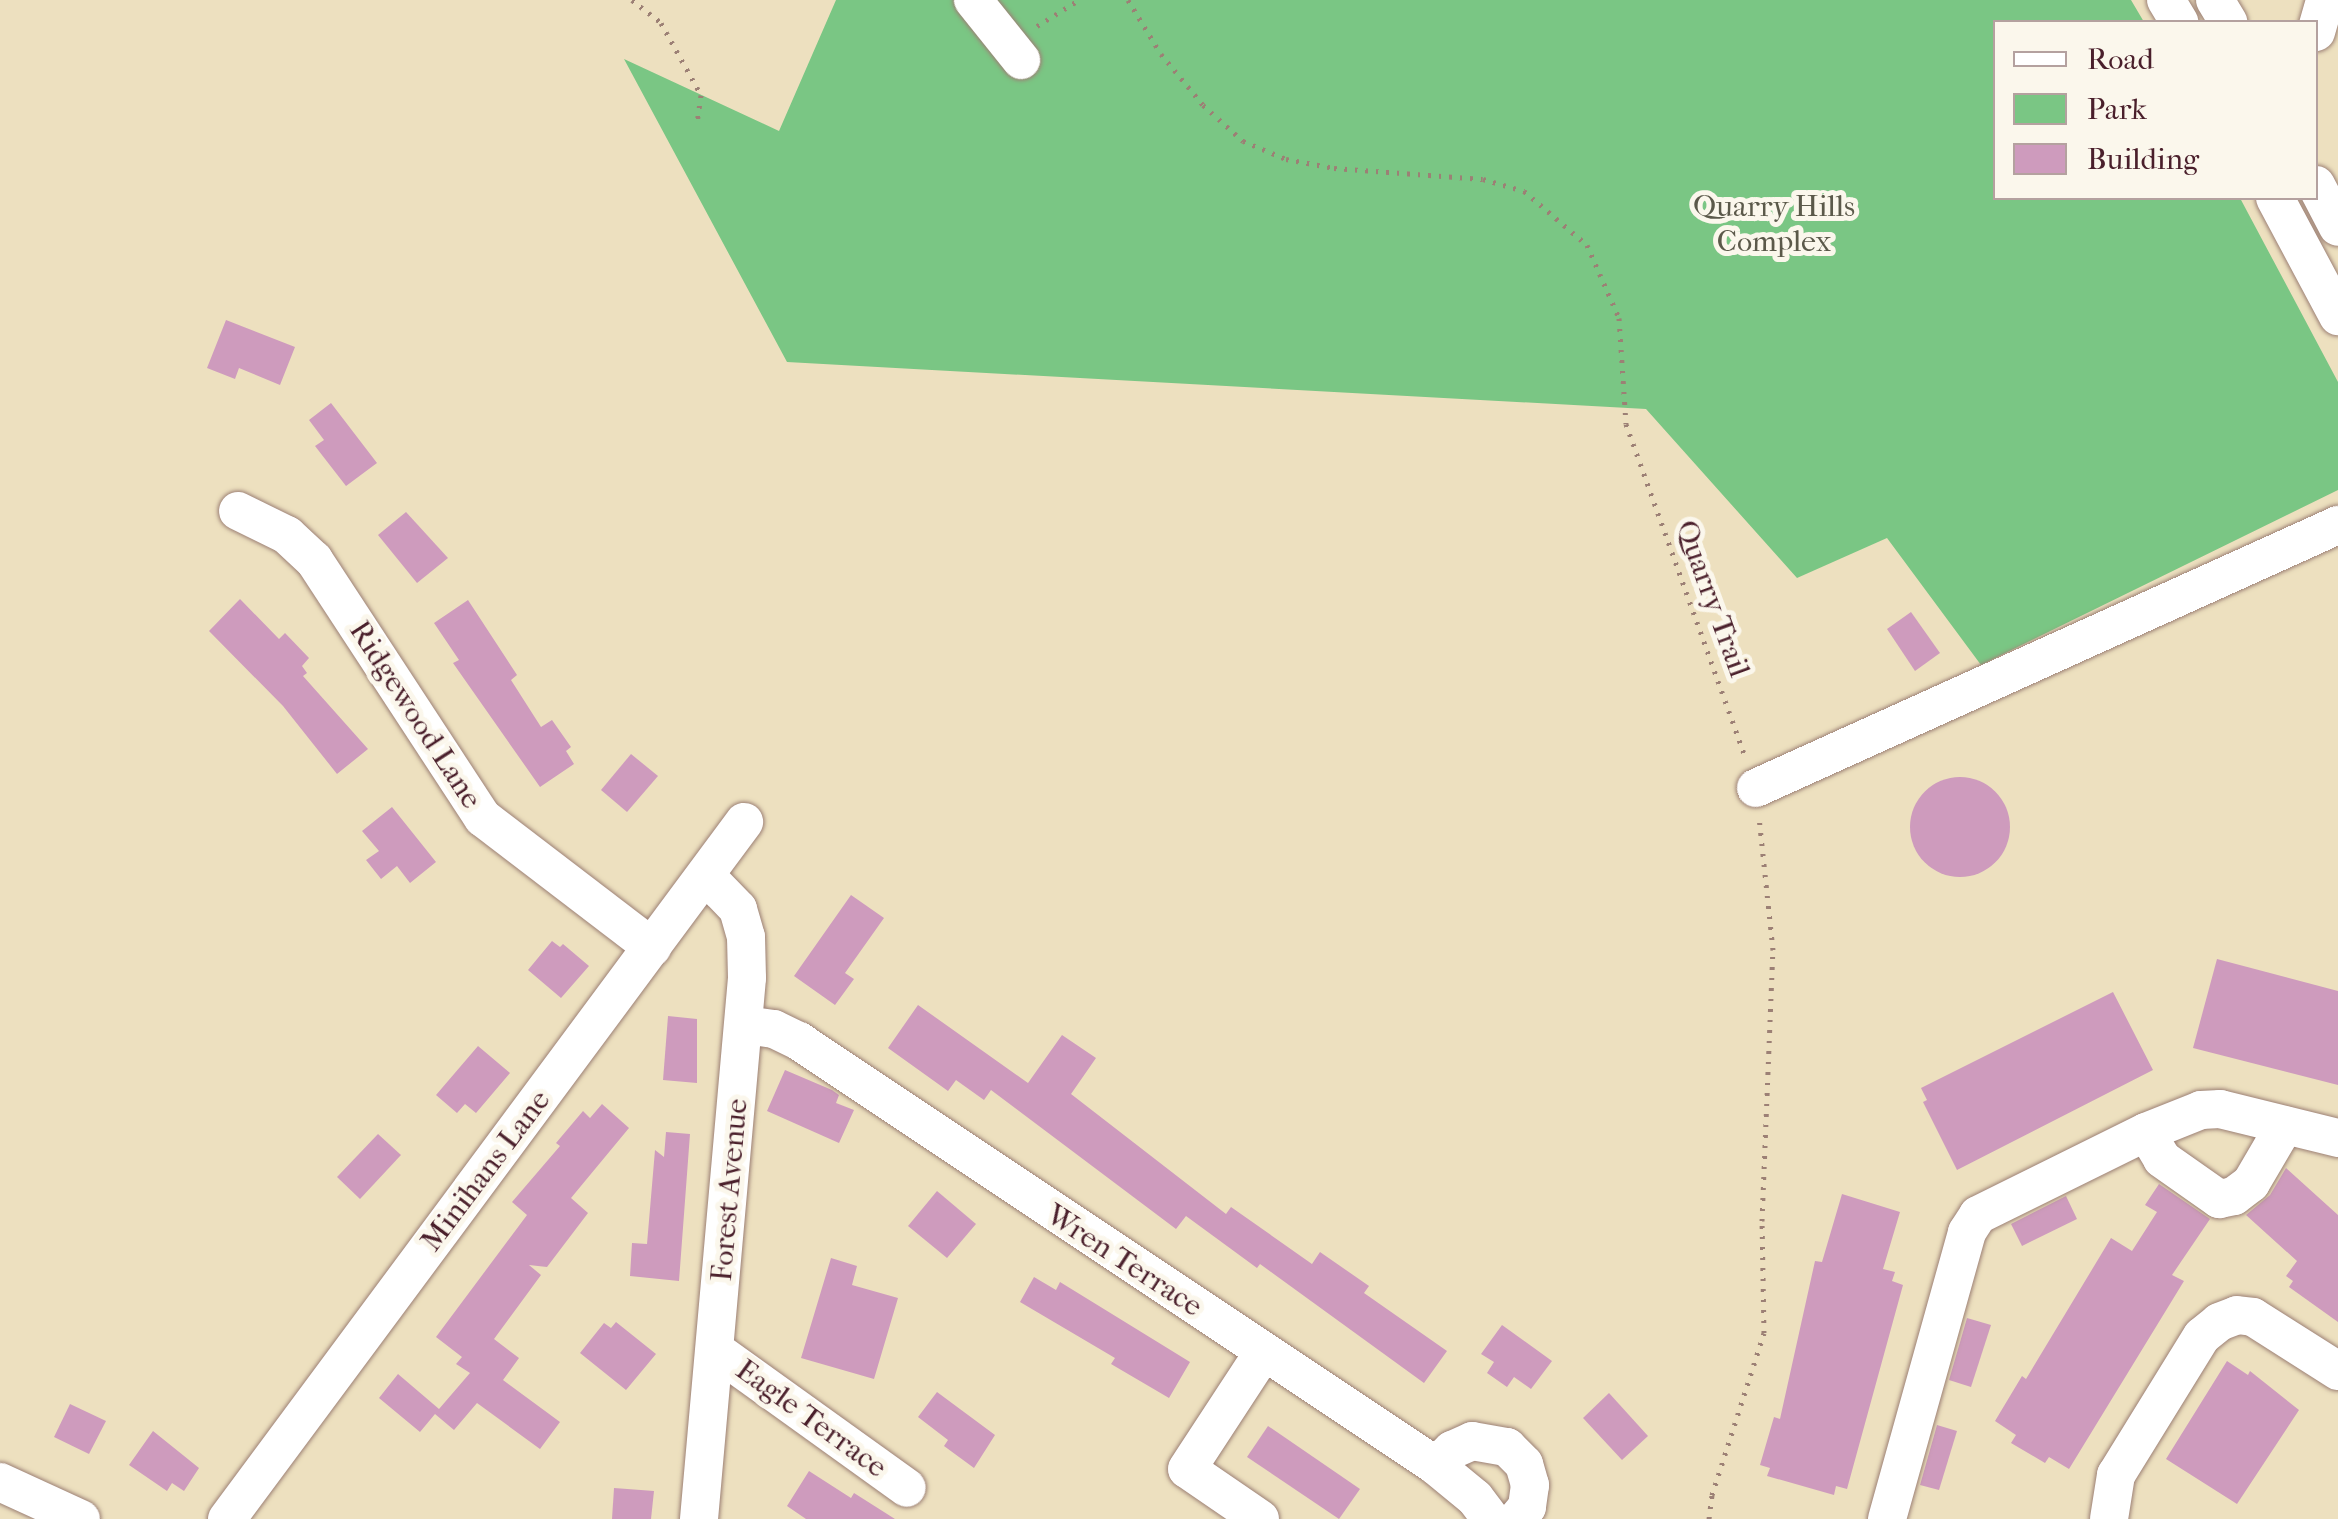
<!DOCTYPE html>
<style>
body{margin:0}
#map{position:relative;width:2338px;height:1519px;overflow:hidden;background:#ede0bf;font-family:"IM FELL French Canon",serif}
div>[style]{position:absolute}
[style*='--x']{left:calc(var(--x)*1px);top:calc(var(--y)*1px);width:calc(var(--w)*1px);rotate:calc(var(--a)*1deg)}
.green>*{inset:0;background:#7ac684}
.building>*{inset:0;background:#ce9bbd}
.round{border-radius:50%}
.path>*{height:5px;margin-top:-2.5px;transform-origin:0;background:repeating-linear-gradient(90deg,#9c8075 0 2.5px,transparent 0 10.5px)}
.roads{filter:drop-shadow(0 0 2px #9c8075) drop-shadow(0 0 2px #9c8075)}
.minor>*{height:38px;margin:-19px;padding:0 19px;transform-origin:19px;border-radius:19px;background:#fff}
span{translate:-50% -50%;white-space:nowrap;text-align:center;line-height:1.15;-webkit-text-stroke:10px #fbf7ec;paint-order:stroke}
.park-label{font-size:30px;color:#5b594a}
.street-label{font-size:30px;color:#4a1f2b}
.legend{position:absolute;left:1993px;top:20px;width:325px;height:180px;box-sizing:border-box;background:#fbf7ec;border:2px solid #b4a19f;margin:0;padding:12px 18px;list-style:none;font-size:30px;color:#4a1f2b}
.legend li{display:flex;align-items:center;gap:20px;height:50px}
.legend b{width:50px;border:2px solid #b4a19f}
</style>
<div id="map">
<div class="green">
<i style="clip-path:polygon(836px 0,2131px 0,2144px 22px,1996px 22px,1996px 198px,2240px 198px,2338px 382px,2338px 490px,1981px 665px,1887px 538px,1797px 578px,1646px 409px,787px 362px,624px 59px,779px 131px)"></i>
</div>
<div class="building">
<i style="clip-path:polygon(226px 320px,295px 347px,280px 385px,239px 368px,235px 379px,207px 368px)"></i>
<i style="clip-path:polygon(331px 403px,377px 463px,346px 486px,315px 446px,324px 440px,309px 420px)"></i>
<i style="clip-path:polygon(406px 512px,448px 558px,417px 583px,378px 535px)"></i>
<i style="clip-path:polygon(240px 599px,279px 639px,285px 633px,309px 658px,302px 666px,307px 673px,303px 676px,368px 749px,337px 774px,283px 706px,209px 631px)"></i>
<i style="clip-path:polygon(468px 600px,517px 675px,511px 680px,541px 727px,552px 720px,571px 747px,566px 751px,574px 764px,540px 787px,453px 663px,459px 660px,434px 623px)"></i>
<i style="clip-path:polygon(1911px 612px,1940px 653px,1915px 671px,1887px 629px)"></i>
<i style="clip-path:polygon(631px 754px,658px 776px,627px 812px,601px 790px)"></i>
<i class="round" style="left:1910px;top:777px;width:100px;height:100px"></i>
<i style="clip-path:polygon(392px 807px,436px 862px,410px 883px,397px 866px,381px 879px,366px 860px,379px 851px,362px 831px)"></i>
<i style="clip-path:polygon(851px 895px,884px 918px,845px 973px,854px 979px,835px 1005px,794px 976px)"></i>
<i style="clip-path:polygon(552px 941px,560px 947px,563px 944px,589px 966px,561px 998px,528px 970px)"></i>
<i style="clip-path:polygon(2217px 959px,2338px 991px,2338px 1085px,2193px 1048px)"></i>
<i style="clip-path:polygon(2113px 992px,2153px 1070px,1957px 1170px,1923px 1102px,1927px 1100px,1921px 1088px)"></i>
<i style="clip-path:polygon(918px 1005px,1028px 1083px,1062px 1035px,1096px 1058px,1071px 1094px,1226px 1214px,1231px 1207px,1312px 1264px,1320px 1252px,1369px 1286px,1364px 1293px,1447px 1351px,1424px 1383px,1260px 1264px,1257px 1268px,1186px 1216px,1176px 1229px,991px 1090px,984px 1100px,956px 1080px,948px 1091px,888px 1048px)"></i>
<i style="clip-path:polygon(668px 1016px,697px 1019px,697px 1083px,663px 1080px)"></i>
<i style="clip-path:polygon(478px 1046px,510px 1073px,476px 1113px,465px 1104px,457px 1113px,436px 1095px)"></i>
<i style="clip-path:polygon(785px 1070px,832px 1090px,839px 1095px,836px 1103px,854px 1110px,839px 1143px,767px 1111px)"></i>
<i style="clip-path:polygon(602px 1104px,629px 1128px,571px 1198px,588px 1213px,547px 1267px,529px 1265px,541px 1275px,494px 1339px,519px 1358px,503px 1380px,560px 1422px,540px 1449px,477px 1403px,454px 1430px,435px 1414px,420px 1432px,379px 1398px,398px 1374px,439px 1409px,470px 1373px,456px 1364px,462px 1357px,436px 1337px,527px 1215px,512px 1202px,560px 1146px,556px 1143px,583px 1111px,590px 1118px)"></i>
<i style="clip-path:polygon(666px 1132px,690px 1134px,679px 1281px,630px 1276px,632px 1243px,647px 1244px,655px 1150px,664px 1157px)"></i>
<i style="clip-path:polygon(378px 1134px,401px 1155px,360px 1199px,337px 1177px)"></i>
<i style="clip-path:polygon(2286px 1168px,2338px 1215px,2338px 1322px,2289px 1287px,2293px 1281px,2286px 1276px,2297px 1261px,2246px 1215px,2270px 1195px)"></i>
<i style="clip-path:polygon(2159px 1184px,2210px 1219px,2172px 1275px,2184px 1281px,2069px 1469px,2049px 1457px,2045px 1463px,2011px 1443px,2016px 1435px,1995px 1421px,2022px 1376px,2026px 1379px,2111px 1238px,2132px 1251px,2157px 1212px,2145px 1205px)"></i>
<i style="clip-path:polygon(937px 1191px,976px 1224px,947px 1258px,908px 1226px)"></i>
<i style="clip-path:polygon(1842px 1194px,1900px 1212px,1883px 1269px,1895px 1272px,1892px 1281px,1903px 1285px,1847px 1489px,1836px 1486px,1834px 1495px,1767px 1476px,1770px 1468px,1760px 1465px,1774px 1417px,1780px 1419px,1815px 1261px,1822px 1262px)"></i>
<i style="clip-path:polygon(2066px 1196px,2077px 1219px,2022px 1246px,2011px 1224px)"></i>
<i style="clip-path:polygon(831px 1258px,857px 1266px,852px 1285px,898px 1298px,874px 1379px,801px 1358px)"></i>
<i style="clip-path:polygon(1034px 1277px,1056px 1290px,1060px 1282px,1190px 1362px,1169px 1398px,1111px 1364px,1115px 1358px,1020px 1302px)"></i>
<i style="clip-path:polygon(1967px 1318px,1991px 1325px,1971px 1387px,1949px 1380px)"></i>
<i style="clip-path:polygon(616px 1322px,656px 1354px,626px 1390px,580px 1353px,604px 1323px,611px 1328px)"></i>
<i style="clip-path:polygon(1502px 1325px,1552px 1361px,1531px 1389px,1514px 1377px,1507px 1387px,1487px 1373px,1494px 1362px,1481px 1354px)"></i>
<i style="clip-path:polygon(2227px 1361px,2248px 1375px,2250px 1371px,2299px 1410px,2237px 1504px,2166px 1459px)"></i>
<i style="clip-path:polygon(937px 1392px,995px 1435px,974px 1468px,944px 1446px,948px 1440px,918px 1417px)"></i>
<i style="clip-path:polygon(1609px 1393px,1648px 1436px,1622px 1460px,1583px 1418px)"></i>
<i style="clip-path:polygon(70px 1404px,106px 1421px,89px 1454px,54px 1437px)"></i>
<i style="clip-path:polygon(1937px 1425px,1957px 1431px,1939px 1490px,1920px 1485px)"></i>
<i style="clip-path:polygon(1268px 1426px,1360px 1489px,1339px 1519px,1247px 1457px)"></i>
<i style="clip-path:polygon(153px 1431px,199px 1468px,184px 1491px,172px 1483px,167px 1491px,129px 1465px)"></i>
<i style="clip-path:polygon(809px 1471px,851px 1498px,854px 1493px,895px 1519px,806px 1519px,787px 1506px)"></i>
<i style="clip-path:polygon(614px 1488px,654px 1491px,651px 1519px,612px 1519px)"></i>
</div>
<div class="path">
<i style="--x:632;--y:0;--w:37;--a:38"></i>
<i style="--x:661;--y:23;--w:82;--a:60.9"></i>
<i style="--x:701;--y:95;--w:29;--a:98"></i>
<i style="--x:1128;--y:0;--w:63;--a:58.6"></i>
<i style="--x:1161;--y:54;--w:66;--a:50.5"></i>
<i style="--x:1203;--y:105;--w:54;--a:42"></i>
<i style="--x:1243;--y:141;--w:47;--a:22.7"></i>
<i style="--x:1286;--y:159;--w:49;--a:10.6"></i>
<i style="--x:1334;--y:168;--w:149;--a:4.2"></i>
<i style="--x:1483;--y:179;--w:43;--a:16.3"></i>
<i style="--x:1524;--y:191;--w:83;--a:40.6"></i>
<i style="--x:1587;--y:245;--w:80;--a:66.3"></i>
<i style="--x:1619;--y:318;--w:106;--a:86.2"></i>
<i style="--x:1626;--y:424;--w:354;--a:70.3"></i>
<i style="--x:1037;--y:26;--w:49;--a:-31.8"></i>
<i style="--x:1709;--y:1519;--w:24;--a:-83"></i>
<i style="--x:1712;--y:1495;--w:170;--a:-72.2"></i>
<i style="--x:1764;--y:1333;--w:112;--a:-91"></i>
<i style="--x:1762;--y:1221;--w:271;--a:-87.7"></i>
<i style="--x:1773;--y:950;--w:135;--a:-96"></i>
</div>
<div class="roads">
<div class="minor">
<i style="--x:973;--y:0;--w:77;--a:51.3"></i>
<i style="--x:2166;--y:0;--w:26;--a:59"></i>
<i style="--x:2215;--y:0;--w:26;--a:59"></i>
<i style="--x:2316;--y:32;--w:33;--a:-74"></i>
<i style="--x:2316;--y:185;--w:47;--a:62.4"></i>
<i style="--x:2275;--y:198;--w:134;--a:61.9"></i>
<i style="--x:238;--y:511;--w:55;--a:26.1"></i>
<i style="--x:287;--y:535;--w:37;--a:43"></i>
<i style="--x:314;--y:560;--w:308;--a:56.8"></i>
<i style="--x:483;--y:818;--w:213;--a:37.4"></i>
<i style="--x:1756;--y:788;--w:639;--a:-24.32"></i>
<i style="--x:745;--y:1025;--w:29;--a:8"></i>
<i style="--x:774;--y:1029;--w:28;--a:26"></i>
<i style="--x:799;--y:1041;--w:766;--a:33.71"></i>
<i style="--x:1436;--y:1466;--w:50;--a:39.4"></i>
<i style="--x:1475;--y:1498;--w:26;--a:53"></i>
<i style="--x:2146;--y:1132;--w:31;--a:59"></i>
<i style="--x:2162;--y:1159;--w:70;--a:35.1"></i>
<i style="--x:2219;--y:1199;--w:15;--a:-11"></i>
<i style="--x:2234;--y:1196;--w:21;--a:-37"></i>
<i style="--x:2251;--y:1183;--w:67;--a:-59.6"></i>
<i style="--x:715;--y:1350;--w:236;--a:35.7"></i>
<i style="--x:1436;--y:1466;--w:23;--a:-45"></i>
<i style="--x:1452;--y:1450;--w:22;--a:-24"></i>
<i style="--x:1472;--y:1441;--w:36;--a:10"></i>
<i style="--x:1507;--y:1447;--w:24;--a:45"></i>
<i style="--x:1524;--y:1464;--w:22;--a:74"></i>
<i style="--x:1530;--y:1485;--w:22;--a:98"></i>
<i style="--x:1527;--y:1507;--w:16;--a:130"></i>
<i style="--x:0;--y:1482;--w:89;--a:24.6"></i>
<i style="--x:227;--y:1519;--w:868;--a:-53.43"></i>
<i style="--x:699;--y:1519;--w:543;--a:-84.93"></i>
<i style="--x:747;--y:978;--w:41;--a:-91.4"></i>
<i style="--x:746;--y:937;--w:29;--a:-106"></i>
<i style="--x:738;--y:909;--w:47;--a:-134.1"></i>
<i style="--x:1260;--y:1519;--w:88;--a:-145.6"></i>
<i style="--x:1187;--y:1469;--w:139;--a:-56.8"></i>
<i style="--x:1887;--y:1519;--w:298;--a:-74.4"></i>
<i style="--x:1967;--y:1232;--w:20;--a:-57"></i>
<i style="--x:1978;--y:1215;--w:187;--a:-26.3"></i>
<i style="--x:2146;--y:1132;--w:59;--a:-21.8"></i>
<i style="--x:2201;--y:1110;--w:19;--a:-3"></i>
<i style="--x:2220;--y:1109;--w:122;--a:13.8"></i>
<i style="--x:2109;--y:1519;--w:45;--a:-81"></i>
<i style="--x:2116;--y:1475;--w:163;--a:-58.3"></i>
<i style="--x:2202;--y:1336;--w:22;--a:-39"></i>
<i style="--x:2219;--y:1322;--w:19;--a:-21"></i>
<i style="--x:2237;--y:1315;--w:16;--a:7"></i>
<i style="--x:2253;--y:1317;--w:101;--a:32.4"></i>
</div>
</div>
<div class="park-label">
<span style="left:1774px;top:224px">Quarry Hills<br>Complex</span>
</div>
<div class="street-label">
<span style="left:1712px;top:599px;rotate:70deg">Quarry Trail</span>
<span style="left:415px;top:715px;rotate:57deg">Ridgewood Lane</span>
<span style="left:486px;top:1171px;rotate:-53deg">Minihans Lane</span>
<span style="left:730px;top:1190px;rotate:-85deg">Forest Avenue</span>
<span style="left:1124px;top:1261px;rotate:33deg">Wren Terrace</span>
<span style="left:811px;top:1419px;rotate:36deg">Eagle Terrace</span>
</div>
<ul class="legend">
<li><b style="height:12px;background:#fff"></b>Road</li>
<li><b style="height:28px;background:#7ac684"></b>Park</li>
<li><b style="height:28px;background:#ce9bbd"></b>Building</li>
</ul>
</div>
